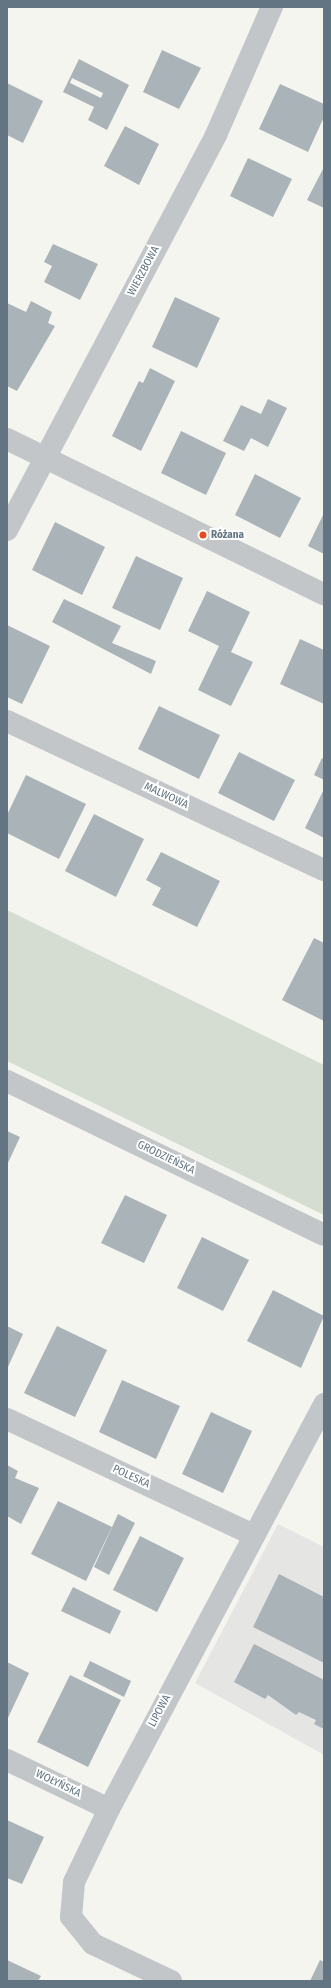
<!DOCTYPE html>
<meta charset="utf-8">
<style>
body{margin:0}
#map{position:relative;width:331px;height:1988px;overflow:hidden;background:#f5f5f0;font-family:"Fira Sans Condensed",sans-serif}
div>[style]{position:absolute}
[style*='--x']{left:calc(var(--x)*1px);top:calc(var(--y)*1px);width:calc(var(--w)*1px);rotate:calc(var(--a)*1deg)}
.built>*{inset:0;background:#e5e6e4}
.green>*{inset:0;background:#d5dcd1}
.building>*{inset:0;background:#aab3b7}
.minor>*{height:22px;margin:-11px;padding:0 11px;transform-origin:11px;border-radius:11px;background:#c2c6c9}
.dots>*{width:11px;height:11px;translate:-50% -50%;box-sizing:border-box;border:2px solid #fff;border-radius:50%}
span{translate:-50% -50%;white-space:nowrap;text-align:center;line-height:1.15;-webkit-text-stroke:4px #fff;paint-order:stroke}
.street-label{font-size:11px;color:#637582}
.poi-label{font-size:11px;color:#637582;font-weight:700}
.left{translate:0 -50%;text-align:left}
.frame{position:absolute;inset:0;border:8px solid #637582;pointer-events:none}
</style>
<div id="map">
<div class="built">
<i style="clip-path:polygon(278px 1524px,324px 1547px,324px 1755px,195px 1683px)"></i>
</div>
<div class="green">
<i style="clip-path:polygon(7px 910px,324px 1065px,324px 1215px,7px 1061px)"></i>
</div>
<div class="building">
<i style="clip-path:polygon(162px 50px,201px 68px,179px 109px,143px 92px)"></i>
<i style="clip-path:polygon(evenodd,79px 59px,129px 85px,107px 130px,88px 120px,94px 107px,63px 92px,79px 59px,72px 78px,103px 93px,101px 98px,70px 83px,72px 78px)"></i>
<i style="clip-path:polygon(7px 83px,43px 101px,23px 143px,7px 135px)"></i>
<i style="clip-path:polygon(280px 84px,324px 104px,324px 117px,308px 152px,259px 129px)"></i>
<i style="clip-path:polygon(125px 126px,159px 144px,139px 185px,104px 166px)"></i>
<i style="clip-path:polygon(248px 158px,292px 179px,273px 217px,230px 196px)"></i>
<i style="clip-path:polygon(324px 167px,324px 208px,307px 200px)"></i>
<i style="clip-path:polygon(53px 244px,98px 264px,80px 300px,44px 282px,52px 266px,44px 262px)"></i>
<i style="clip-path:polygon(175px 297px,220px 318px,197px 368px,152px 347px)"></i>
<i style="clip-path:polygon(31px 301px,52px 312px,48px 323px,55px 326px,17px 391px,7px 386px,7px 303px,26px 312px)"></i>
<i style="clip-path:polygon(150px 368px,175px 381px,141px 451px,112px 436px,139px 381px,143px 383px)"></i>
<i style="clip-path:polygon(268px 399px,287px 408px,268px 447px,251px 438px,244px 451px,223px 441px,241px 405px,261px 414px)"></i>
<i style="clip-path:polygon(181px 431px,226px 453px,206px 495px,161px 473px)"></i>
<i style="clip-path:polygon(255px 474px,301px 498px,280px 538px,235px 515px)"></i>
<i style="clip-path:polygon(324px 513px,324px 554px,308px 546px)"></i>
<i style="clip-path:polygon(55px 522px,105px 547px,82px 595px,32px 570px)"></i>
<i style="clip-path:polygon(136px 556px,183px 578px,160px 630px,112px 608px)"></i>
<i style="clip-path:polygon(207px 591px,250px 612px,231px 652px,253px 662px,231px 706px,198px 690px,219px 646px,188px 631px)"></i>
<i style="clip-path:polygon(64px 599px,121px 626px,112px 643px,156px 661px,151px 674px,52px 622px)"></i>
<i style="clip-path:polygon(7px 625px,50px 646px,22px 704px,7px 697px)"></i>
<i style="clip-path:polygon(300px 639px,324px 650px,324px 704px,280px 684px)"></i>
<i style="clip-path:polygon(159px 706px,220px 735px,199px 779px,138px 749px)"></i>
<i style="clip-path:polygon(239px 752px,295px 780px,274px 821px,218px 793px)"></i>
<i style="clip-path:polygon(322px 758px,324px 759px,324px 780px,314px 775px)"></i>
<i style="clip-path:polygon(26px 775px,86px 804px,59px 859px,7px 833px,7px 815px)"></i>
<i style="clip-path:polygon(324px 789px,324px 838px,305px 828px)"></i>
<i style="clip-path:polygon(94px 814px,144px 839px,116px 897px,65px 871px)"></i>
<i style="clip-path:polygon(161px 852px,220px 881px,197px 927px,152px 905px,161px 888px,146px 880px)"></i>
<i style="clip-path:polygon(314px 938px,324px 943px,324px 1021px,282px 1000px)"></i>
<i style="clip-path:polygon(7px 1131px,20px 1137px,7px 1165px)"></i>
<i style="clip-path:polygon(125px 1195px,167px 1215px,144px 1263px,101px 1243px)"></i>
<i style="clip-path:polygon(202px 1237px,249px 1260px,223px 1311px,177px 1288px)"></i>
<i style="clip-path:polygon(273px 1290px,324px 1316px,301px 1368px,247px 1341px)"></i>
<i style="clip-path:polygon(7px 1326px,23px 1334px,7px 1369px)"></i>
<i style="clip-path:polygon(57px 1326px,107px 1350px,75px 1417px,24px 1393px)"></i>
<i style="clip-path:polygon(122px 1380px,180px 1406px,156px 1459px,99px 1432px)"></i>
<i style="clip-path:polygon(211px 1412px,252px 1431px,223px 1493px,182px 1474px)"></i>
<i style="clip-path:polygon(7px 1465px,18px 1471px,15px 1478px,39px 1488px,21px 1524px,7px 1516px)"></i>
<i style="clip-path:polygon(58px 1501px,112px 1527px,86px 1581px,31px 1554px)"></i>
<i style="clip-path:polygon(118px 1514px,135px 1523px,109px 1575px,94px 1567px)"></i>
<i style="clip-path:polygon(140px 1536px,184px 1558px,157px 1612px,113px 1590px)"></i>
<i style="clip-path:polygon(279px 1574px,324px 1597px,324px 1663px,253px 1627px)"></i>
<i style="clip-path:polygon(73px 1587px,121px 1611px,110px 1634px,61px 1611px)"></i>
<i style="clip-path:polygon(254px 1644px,324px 1680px,324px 1729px,314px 1724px,316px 1720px,299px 1712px,296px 1715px,268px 1695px,265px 1699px,234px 1682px)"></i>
<i style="clip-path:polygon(90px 1661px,131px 1681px,124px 1697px,83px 1676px)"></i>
<i style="clip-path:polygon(7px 1662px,29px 1673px,7px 1720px)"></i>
<i style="clip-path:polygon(70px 1675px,121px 1700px,88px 1767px,37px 1742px)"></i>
<i style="clip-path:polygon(7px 1820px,44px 1837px,22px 1884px,7px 1878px)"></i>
<i style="clip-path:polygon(7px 1960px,41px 1976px,38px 1981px,7px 1981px)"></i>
<i style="clip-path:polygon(320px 1960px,324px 1962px,324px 1981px,310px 1981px)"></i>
</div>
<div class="minor">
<i style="--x:7;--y:439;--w:353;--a:26.1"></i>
<i style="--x:7;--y:530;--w:447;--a:-62.1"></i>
<i style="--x:216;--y:135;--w:140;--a:-66.4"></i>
<i style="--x:7;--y:721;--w:350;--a:25.2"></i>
<i style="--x:7;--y:1081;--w:352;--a:25.9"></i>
<i style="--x:7;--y:1419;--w:273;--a:25.2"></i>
<i style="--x:7;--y:1760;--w:113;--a:25.7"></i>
<i style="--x:171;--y:1981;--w:86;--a:-154.6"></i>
<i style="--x:93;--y:1944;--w:35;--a:-129"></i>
<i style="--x:71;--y:1917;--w:35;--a:-85"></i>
<i style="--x:74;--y:1882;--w:81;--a:-64.4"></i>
<i style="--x:109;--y:1809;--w:459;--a:-62"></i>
</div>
<div class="dots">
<i style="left:203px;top:535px;background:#e74a1e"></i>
</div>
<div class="street-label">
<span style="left:144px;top:271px;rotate:-62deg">WIERZBOWA</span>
<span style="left:166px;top:796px;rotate:25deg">MALWOWA</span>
<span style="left:166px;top:1158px;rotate:26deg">GRODZIEŃSKA</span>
<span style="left:131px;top:1477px;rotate:25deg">POLESKA</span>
<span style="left:160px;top:1711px;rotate:-62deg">LIPOWA</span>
<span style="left:58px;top:1784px;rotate:26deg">WOŁYŃSKA</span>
</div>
<div class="poi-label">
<span class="left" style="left:211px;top:535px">Różana</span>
</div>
<div class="frame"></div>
</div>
